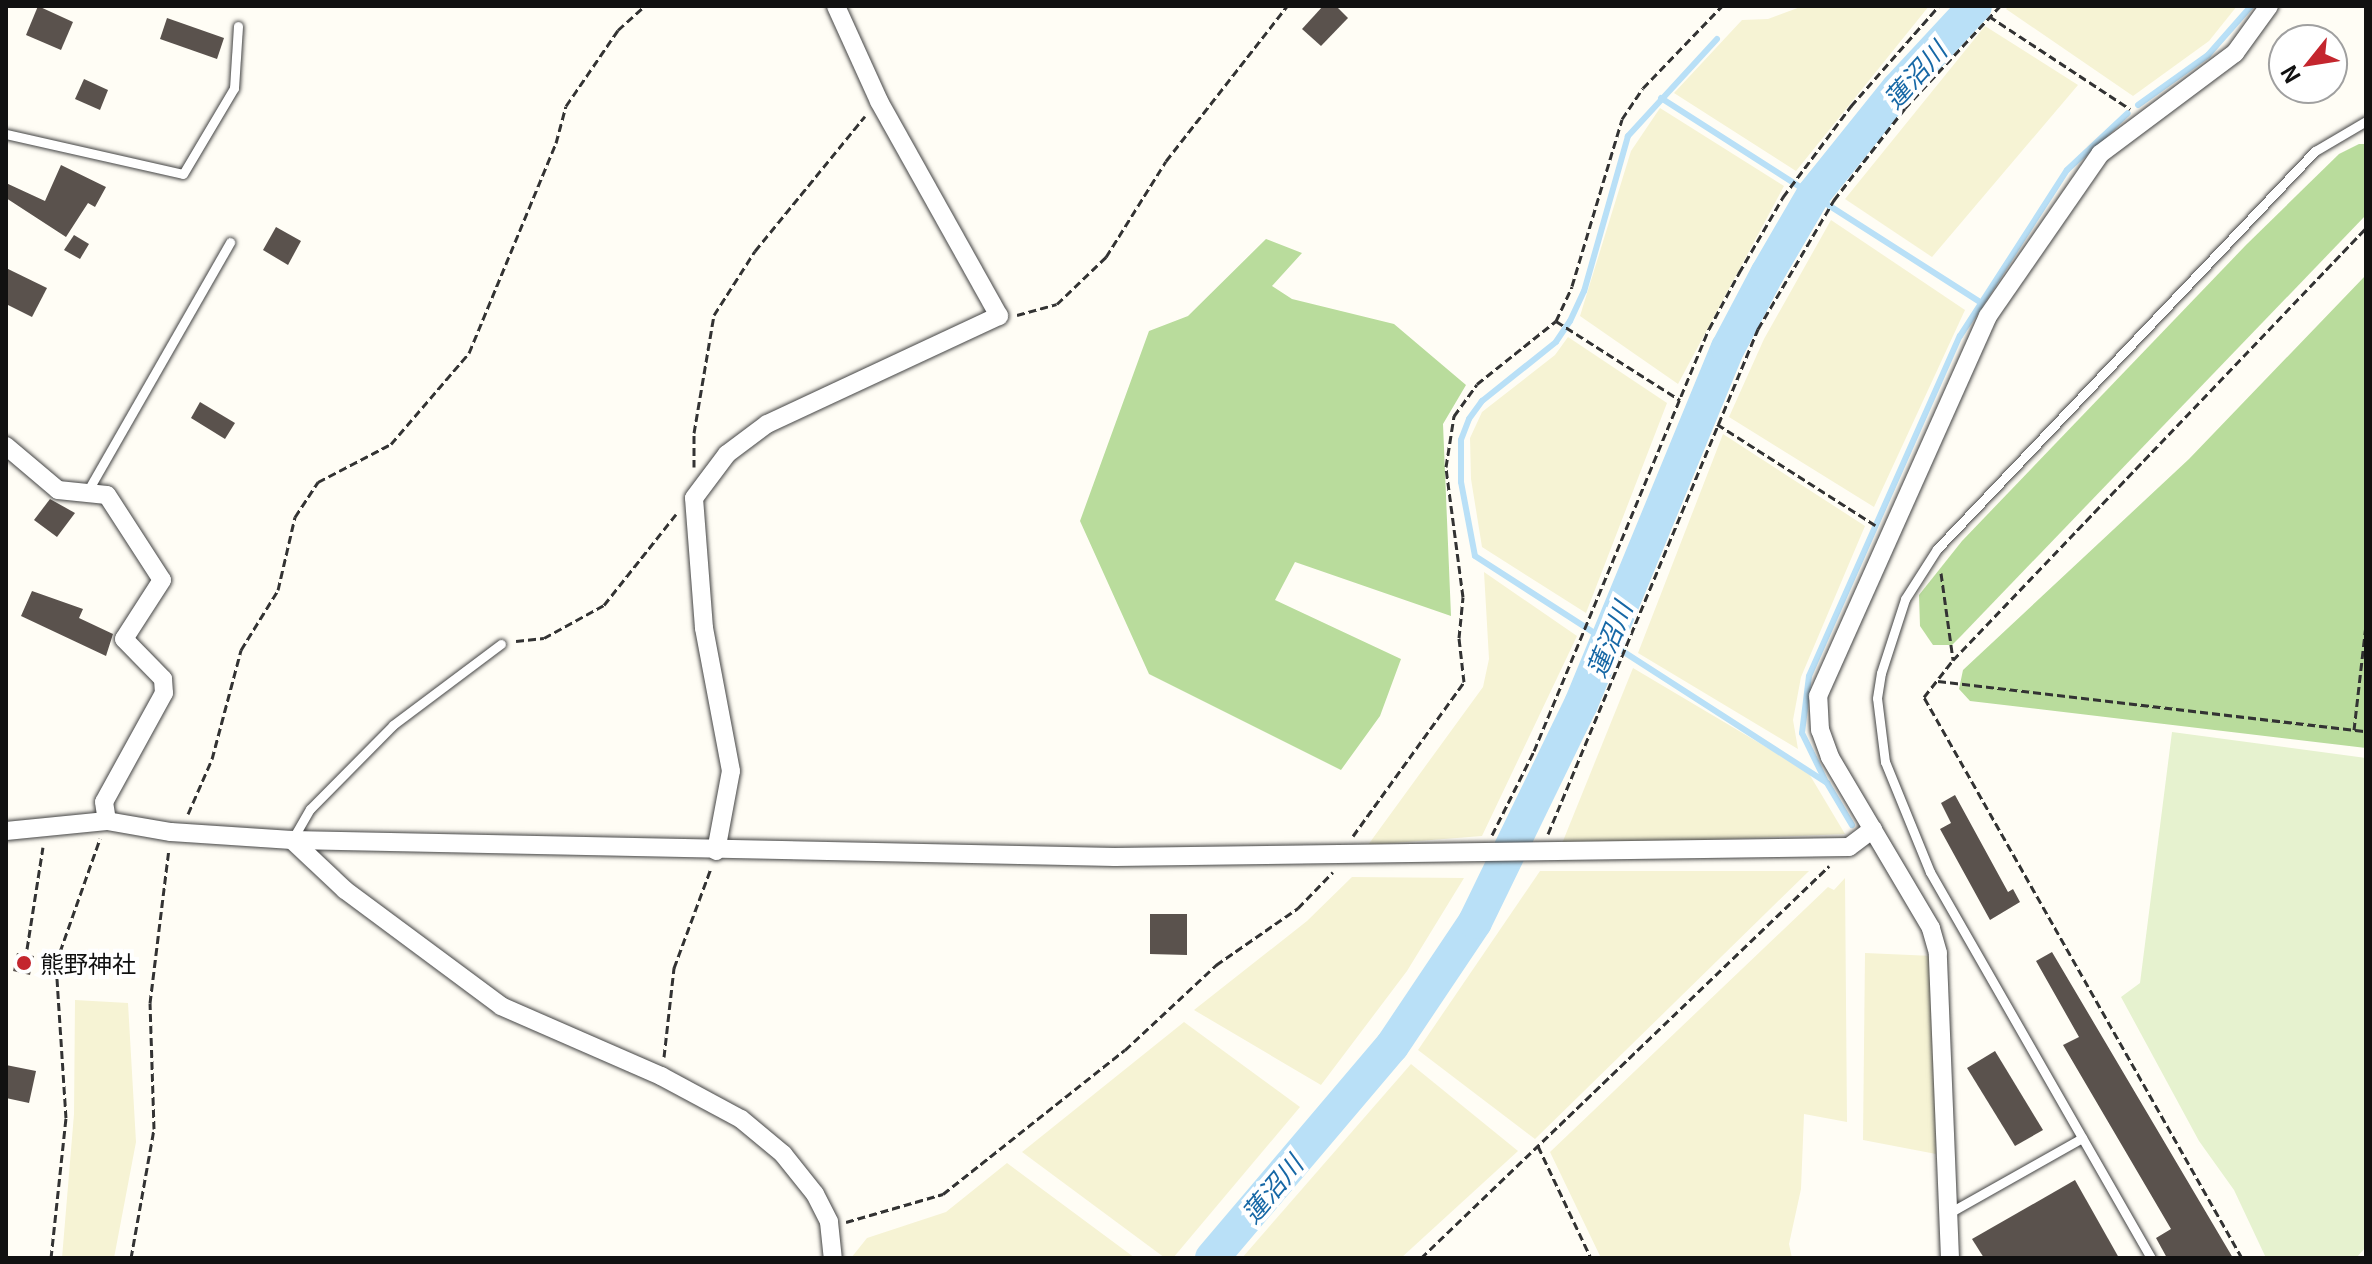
<!DOCTYPE html>
<meta charset="utf-8">
<style>
body{margin:0}
#map{position:relative;width:2372px;height:1264px;overflow:hidden;background:#fffdf5;font-family:Georgia,"Noto Sans JP",serif}
div>[style]{position:absolute}
[style*='--x']{left:calc(var(--x)*1px);top:calc(var(--y)*1px);width:calc(var(--w)*1px);rotate:calc(var(--a)*1deg)}
.farmland>*{inset:0;background:#f6f3d4}
.forest>*{inset:0;background:#b9dc9c}
.pitch>*{inset:0;background:#e6f2cf}
.stream>*{height:6px;margin:-3px;padding:0 3px;transform-origin:3px;border-radius:3px;background:#b9e0f7}
.river>*{height:34px;margin:-17px;padding:0 17px;transform-origin:17px;border-radius:17px;background:#b9e0f7}
.building>*{inset:0;background:#5a524d}
.path>*{height:3px;margin-top:-1.5px;transform-origin:0;background:repeating-linear-gradient(90deg,#333 0 8px,transparent 0 12px)}
.roads{filter:drop-shadow(0 0 2px #444) drop-shadow(0 0 2px #444)}
.service>*{height:9px;margin:-4.5px;padding:0 4.5px;transform-origin:4.5px;border-radius:4.5px;background:#fff}
.minor>*{height:18px;margin:-9px;padding:0 9px;transform-origin:9px;border-radius:9px;background:#fff}
.dots>*{width:22px;height:22px;translate:-50% -50%;box-sizing:border-box;border:4px solid #fff;border-radius:50%}
span{translate:-50% -50%;white-space:nowrap;text-align:center;line-height:1.15;-webkit-text-stroke:8px #fff;paint-order:stroke}
.poi-label{font-size:24px;color:#111}
.left{translate:0 -50%;text-align:left}
.water-label{font-size:26px;color:#1768a6;font-style:italic}
.frame{position:absolute;inset:0;border:8px solid #111;pointer-events:none}
.north{position:absolute;left:2268px;top:24px;width:80px;height:80px;box-sizing:border-box;background:#fff;border:2px solid #a0a0a0;border-radius:50%;rotate:240deg;font-size:22px;font-weight:700;line-height:32px;text-align:center;color:#111}
.north::after{content:'';display:block;margin:auto;width:28px;height:36px;background:#c4262e;clip-path:polygon(50% 0,100% 100%,50% 72%,0 100%)}
</style>
<div id="map">
<div class="farmland">
<i style="clip-path:polygon(1803px 6px,1929px 6px,1796px 171px,1674px 93px,1742px 20px,1768px 19px)"></i>
<i style="clip-path:polygon(2009px 6px,2237px 6px,2209px 41px,2133px 96px,2006px 9px)"></i>
<i style="clip-path:polygon(1985px 26px,2078px 85px,1932px 257px,1845px 199px)"></i>
<i style="clip-path:polygon(1660px 108px,1784px 186px,1678px 384px,1580px 316px,1631px 151px)"></i>
<i style="clip-path:polygon(1831px 220px,1965px 310px,1874px 507px,1729px 417px,1764px 339px)"></i>
<i style="clip-path:polygon(1568px 337px,1667px 403px,1586px 613px,1482px 547px,1471px 479px,1470px 438px,1482px 412px,1555px 355px)"></i>
<i style="clip-path:polygon(1723px 434px,1865px 526px,1801px 677px,1793px 720px,1798px 749px,1638px 653px)"></i>
<i style="clip-path:polygon(1484px 572px,1577px 636px,1482px 836px,1368px 845px,1483px 687px,1489px 659px)"></i>
<i style="clip-path:polygon(1633px 668px,1808px 772px,1845px 834px,1561px 846px)"></i>
<i style="clip-path:polygon(1540px 871px,1809px 871px,1535px 1139px,1418px 1050px)"></i>
<i style="clip-path:polygon(1352px 877px,1464px 878px,1407px 971px,1321px 1085px,1194px 1010px,1307px 921px)"></i>
<i style="clip-path:polygon(1845px 878px,1847px 1122px,1804px 1114px,1801px 1189px,1789px 1244px,1792px 1258px,1601px 1258px,1550px 1152px,1828px 887px,1834px 890px)"></i>
<i style="clip-path:polygon(1865px 953px,1933px 956px,1936px 1154px,1863px 1140px)"></i>
<i style="clip-path:polygon(75px 1000px,128px 1003px,136px 1142px,114px 1258px,62px 1258px,74px 1114px)"></i>
<i style="clip-path:polygon(1184px 1022px,1300px 1107px,1173px 1258px,1165px 1258px,1022px 1152px)"></i>
<i style="clip-path:polygon(1411px 1064px,1518px 1151px,1401px 1258px,1242px 1258px)"></i>
<i style="clip-path:polygon(1007px 1163px,1135px 1258px,851px 1258px,867px 1238px,946px 1212px)"></i>
</div>
<div class="forest">
<i style="clip-path:polygon(2359px 144px,2366px 144px,2366px 215px,1961px 636px,1952px 645px,1933px 645px,1920px 626px,1919px 595px,1962px 541px,2246px 245px,2339px 154px)"></i>
<i style="clip-path:polygon(1266px 239px,1302px 253px,1272px 286px,1292px 299px,1394px 324px,1466px 385px,1443px 424px,1451px 616px,1295px 562px,1275px 600px,1401px 659px,1380px 716px,1341px 770px,1149px 674px,1080px 521px,1149px 331px,1188px 316px)"></i>
<i style="clip-path:polygon(2366px 275px,2366px 748px,1970px 701px,1959px 689px,1963px 670px,2189px 459px)"></i>
</div>
<div class="pitch">
<i style="clip-path:polygon(2172px 732px,2366px 758px,2366px 1247px,2356px 1258px,2266px 1258px,2234px 1190px,2199px 1141px,2121px 997px,2140px 983px)"></i>
</div>
<div class="stream">
<i style="--x:1717;--y:39;--w:132;--a:132.5"></i>
<i style="--x:1628;--y:136;--w:161;--a:105.8"></i>
<i style="--x:1584;--y:291;--w:33;--a:115"></i>
<i style="--x:1570;--y:321;--w:25;--a:124"></i>
<i style="--x:1556;--y:342;--w:95;--a:141.4"></i>
<i style="--x:1482;--y:401;--w:22;--a:126"></i>
<i style="--x:1469;--y:419;--w:22;--a:111"></i>
<i style="--x:1461;--y:440;--w:42;--a:90"></i>
<i style="--x:1461;--y:482;--w:75;--a:79.3"></i>
<i style="--x:1475;--y:556;--w:419;--a:32.8"></i>
<i style="--x:1827;--y:783;--w:49;--a:59.2"></i>
<i style="--x:1661;--y:98;--w:377;--a:32.6"></i>
<i style="--x:2138;--y:105;--w:86;--a:-35.5"></i>
<i style="--x:2208;--y:55;--w:65;--a:-48.7"></i>
<i style="--x:1825;--y:780;--w:52;--a:-116.1"></i>
<i style="--x:1802;--y:733;--w:57;--a:-83"></i>
<i style="--x:1809;--y:676;--w:372;--a:-66.1"></i>
<i style="--x:1960;--y:336;--w:197;--a:-57.2"></i>
<i style="--x:2067;--y:170;--w:83;--a:-43.1"></i>
</div>
<div class="river">
<i style="--x:1212;--y:1258;--w:278;--a:-49.7"></i>
<i style="--x:1392;--y:1046;--w:149;--a:-56.2"></i>
<i style="--x:1475;--y:922;--w:242;--a:-64.1"></i>
<i style="--x:1581;--y:704;--w:385;--a:-67.6"></i>
<i style="--x:1728;--y:348;--w:84;--a:-62.2"></i>
<i style="--x:1767;--y:274;--w:91;--a:-59.8"></i>
<i style="--x:1813;--y:195;--w:136;--a:-51.3"></i>
<i style="--x:1898;--y:89;--w:113;--a:-47.1"></i>
</div>
<div class="building">
<i style="clip-path:polygon(38px 6px,73px 22px,61px 50px,26px 35px)"></i>
<i style="clip-path:polygon(1323px 6px,1336px 6px,1348px 18px,1321px 46px,1302px 29px)"></i>
<i style="clip-path:polygon(167px 18px,224px 38px,217px 59px,160px 39px)"></i>
<i style="clip-path:polygon(84px 79px,108px 90px,100px 110px,75px 99px)"></i>
<i style="clip-path:polygon(61px 165px,106px 187px,95px 207px,88px 203px,66px 237px,6px 198px,6px 183px,45px 201px)"></i>
<i style="clip-path:polygon(276px 227px,301px 241px,288px 265px,263px 250px)"></i>
<i style="clip-path:polygon(74px 235px,89px 244px,80px 259px,64px 250px)"></i>
<i style="clip-path:polygon(6px 268px,47px 288px,32px 317px,6px 304px)"></i>
<i style="clip-path:polygon(200px 402px,235px 423px,225px 439px,191px 418px)"></i>
<i style="clip-path:polygon(50px 499px,75px 513px,57px 537px,34px 520px)"></i>
<i style="clip-path:polygon(32px 591px,83px 609px,79px 618px,113px 634px,106px 656px,21px 616px)"></i>
<i style="clip-path:polygon(1955px 795px,2008px 892px,2013px 889px,2020px 902px,1990px 920px,1940px 829px,1951px 823px,1941px 803px)"></i>
<i style="clip-path:polygon(1150px 914px,1187px 914px,1187px 955px,1150px 954px)"></i>
<i style="clip-path:polygon(2052px 952px,2233px 1258px,2167px 1258px,2156px 1238px,2171px 1229px,2063px 1045px,2079px 1037px,2036px 961px)"></i>
<i style="clip-path:polygon(17px 953px,34px 956px,30px 975px,13px 971px)"></i>
<i style="clip-path:polygon(1995px 1051px,2043px 1130px,2015px 1146px,1967px 1068px)"></i>
<i style="clip-path:polygon(6px 1065px,36px 1071px,29px 1103px,6px 1098px)"></i>
<i style="clip-path:polygon(2075px 1180px,2119px 1258px,1984px 1258px,1972px 1239px)"></i>
</div>
<div class="path">
<i style="--x:1989;--y:16;--w:169;--a:33.4"></i>
<i style="--x:1017;--y:315;--w:41;--a:-15.4"></i>
<i style="--x:1057;--y:304;--w:68;--a:-43.8"></i>
<i style="--x:1106;--y:257;--w:113;--a:-58"></i>
<i style="--x:1166;--y:161;--w:197;--a:-52"></i>
<i style="--x:1556;--y:321;--w:147;--a:32.5"></i>
<i style="--x:1717;--y:424;--w:188;--a:32.6"></i>
<i style="--x:694;--y:467;--w:34;--a:-90"></i>
<i style="--x:694;--y:433;--w:120;--a:-80.4"></i>
<i style="--x:714;--y:315;--w:76;--a:-57.4"></i>
<i style="--x:755;--y:251;--w:174;--a:-50.8"></i>
<i style="--x:1941;--y:573;--w:88;--a:82.1"></i>
<i style="--x:516;--y:641;--w:28;--a:-6"></i>
<i style="--x:544;--y:638;--w:68;--a:-28.8"></i>
<i style="--x:604;--y:605;--w:116;--a:-51.6"></i>
<i style="--x:1938;--y:681;--w:431;--a:6.7"></i>
<i style="--x:2354;--y:730;--w:107;--a:-83.5"></i>
<i style="--x:188;--y:814;--w:60;--a:-66.4"></i>
<i style="--x:212;--y:759;--w:113;--a:-75.1"></i>
<i style="--x:241;--y:650;--w:70;--a:-58.3"></i>
<i style="--x:278;--y:590;--w:75;--a:-76.9"></i>
<i style="--x:295;--y:517;--w:42;--a:-56.7"></i>
<i style="--x:318;--y:482;--w:82;--a:-27.5"></i>
<i style="--x:391;--y:444;--w:120;--a:-49.4"></i>
<i style="--x:469;--y:353;--w:227;--a:-67.5"></i>
<i style="--x:556;--y:143;--w:38;--a:-75"></i>
<i style="--x:566;--y:106;--w:92;--a:-55.6"></i>
<i style="--x:618;--y:30;--w:36;--a:-42"></i>
<i style="--x:1548;--y:834;--w:547;--a:-67.42"></i>
<i style="--x:1758;--y:329;--w:150;--a:-59.5"></i>
<i style="--x:1834;--y:200;--w:116;--a:-52.3"></i>
<i style="--x:1905;--y:108;--w:139;--a:-47"></i>
<i style="--x:1492;--y:835;--w:94;--a:-63.4"></i>
<i style="--x:1534;--y:751;--w:457;--a:-67.5"></i>
<i style="--x:1709;--y:329;--w:64;--a:-61.8"></i>
<i style="--x:1739;--y:273;--w:88;--a:-59.9"></i>
<i style="--x:1783;--y:197;--w:114;--a:-53.2"></i>
<i style="--x:1851;--y:106;--w:133;--a:-48.7"></i>
<i style="--x:1353;--y:836;--w:190;--a:-54.2"></i>
<i style="--x:1464;--y:682;--w:44;--a:-96.5"></i>
<i style="--x:1459;--y:638;--w:41;--a:-84.4"></i>
<i style="--x:1463;--y:597;--w:131;--a:-97.5"></i>
<i style="--x:1446;--y:467;--w:52;--a:-81.1"></i>
<i style="--x:1454;--y:416;--w:39;--a:-54"></i>
<i style="--x:1477;--y:384;--w:101;--a:-38.6"></i>
<i style="--x:1556;--y:321;--w:38;--a:-65"></i>
<i style="--x:1572;--y:286;--w:174;--a:-73.3"></i>
<i style="--x:1622;--y:119;--w:37;--a:-56"></i>
<i style="--x:1643;--y:88;--w:114;--a:-46.1"></i>
<i style="--x:27;--y:949;--w:103;--a:-81.1"></i>
<i style="--x:664;--y:1057;--w:90;--a:-83.6"></i>
<i style="--x:674;--y:968;--w:107;--a:-69.7"></i>
<i style="--x:1538;--y:1146;--w:124;--a:64.7"></i>
<i style="--x:846;--y:1222;--w:101;--a:-16.1"></i>
<i style="--x:943;--y:1194;--w:232;--a:-38.4"></i>
<i style="--x:1125;--y:1050;--w:125;--a:-43"></i>
<i style="--x:1216;--y:965;--w:100;--a:-34.8"></i>
<i style="--x:1298;--y:908;--w:50;--a:-45.8"></i>
<i style="--x:51;--y:1258;--w:141;--a:-83.9"></i>
<i style="--x:66;--y:1118;--w:155;--a:-93.7"></i>
<i style="--x:56;--y:963;--w:132;--a:-70.5"></i>
<i style="--x:131;--y:1258;--w:131;--a:-79.9"></i>
<i style="--x:154;--y:1129;--w:126;--a:-91.8"></i>
<i style="--x:150;--y:1003;--w:155;--a:-83"></i>
<i style="--x:1421;--y:1258;--w:566;--a:-43.85"></i>
<i style="--x:2242;--y:1258;--w:645;--a:-119.55"></i>
<i style="--x:1924;--y:697;--w:47;--a:-51.9"></i>
<i style="--x:1953;--y:660;--w:598;--a:-46.29"></i>
<i style="--x:2364;--y:1258;--w:3;--a:-45"></i>
</div>
<div class="roads">
<div class="service">
<i style="--x:6;--y:134;--w:181;--a:12.7"></i>
<i style="--x:183;--y:174;--w:100;--a:-59.3"></i>
<i style="--x:234;--y:88;--w:62;--a:-86.3"></i>
<i style="--x:87;--y:492;--w:288;--a:-60.2"></i>
<i style="--x:292;--y:840;--w:36;--a:-60"></i>
<i style="--x:310;--y:809;--w:118;--a:-45.3"></i>
<i style="--x:393;--y:725;--w:135;--a:-36.9"></i>
<i style="--x:1949;--y:1213;--w:153;--a:-29.4"></i>
<i style="--x:2151;--y:1258;--w:445;--a:-119.8"></i>
<i style="--x:1930;--y:872;--w:119;--a:-112.2"></i>
<i style="--x:1885;--y:762;--w:64;--a:-97.1"></i>
<i style="--x:1877;--y:698;--w:25;--a:-81"></i>
<i style="--x:1881;--y:673;--w:78;--a:-72"></i>
<i style="--x:1905;--y:599;--w:59;--a:-57.4"></i>
<i style="--x:1937;--y:549;--w:549;--a:-46.48"></i>
<i style="--x:2315;--y:151;--w:59;--a:-30.5"></i>
</div>
<div class="minor">
<i style="--x:6;--y:446;--w:68;--a:40.2"></i>
<i style="--x:58;--y:490;--w:49;--a:5.8"></i>
<i style="--x:107;--y:495;--w:101;--a:57.1"></i>
<i style="--x:162;--y:580;--w:70;--a:122.8"></i>
<i style="--x:124;--y:639;--w:56;--a:45.7"></i>
<i style="--x:163;--y:679;--w:14;--a:86"></i>
<i style="--x:164;--y:693;--w:124;--a:118.8"></i>
<i style="--x:104;--y:802;--w:19;--a:81"></i>
<i style="--x:6;--y:831;--w:101;--a:-5.7"></i>
<i style="--x:107;--y:821;--w:65;--a:9.8"></i>
<i style="--x:171;--y:832;--w:121;--a:3.8"></i>
<i style="--x:292;--y:840;--w:823;--a:1.18"></i>
<i style="--x:1115;--y:857;--w:734;--a:-0.78"></i>
<i style="--x:1849;--y:847;--w:30;--a:-37"></i>
<i style="--x:292;--y:840;--w:73;--a:43.3"></i>
<i style="--x:345;--y:890;--w:194;--a:36.6"></i>
<i style="--x:501;--y:1006;--w:175;--a:23.6"></i>
<i style="--x:661;--y:1076;--w:91;--a:28.3"></i>
<i style="--x:741;--y:1119;--w:55;--a:39.8"></i>
<i style="--x:783;--y:1154;--w:51;--a:51.3"></i>
<i style="--x:815;--y:1194;--w:31;--a:63"></i>
<i style="--x:829;--y:1222;--w:36;--a:84"></i>
<i style="--x:716;--y:851;--w:81;--a:-79.4"></i>
<i style="--x:731;--y:771;--w:146;--a:-100.7"></i>
<i style="--x:704;--y:628;--w:130;--a:-94.4"></i>
<i style="--x:694;--y:498;--w:55;--a:-53.1"></i>
<i style="--x:727;--y:454;--w:50;--a:-36.9"></i>
<i style="--x:767;--y:424;--w:256;--a:-25"></i>
<i style="--x:999;--y:316;--w:246;--a:-119.2"></i>
<i style="--x:879;--y:101;--w:104;--a:-114.4"></i>
<i style="--x:1950;--y:1258;--w:305;--a:-92.3"></i>
<i style="--x:1938;--y:953;--w:26;--a:-106"></i>
<i style="--x:1931;--y:928;--w:199;--a:-120.6"></i>
<i style="--x:1830;--y:757;--w:29;--a:-110"></i>
<i style="--x:1820;--y:730;--w:34;--a:-93"></i>
<i style="--x:1818;--y:696;--w:416;--a:-65.9"></i>
<i style="--x:1988;--y:316;--w:197;--a:-55.3"></i>
<i style="--x:2100;--y:154;--w:169;--a:-36.8"></i>
<i style="--x:2235;--y:53;--w:58;--a:-54.1"></i>
</div>
</div>
<div class="dots">
<i style="left:24px;top:963px;background:#c4262e"></i>
</div>
<div class="poi-label">
<span class="left" style="left:40px;top:963px">熊野神社</span>
</div>
<div class="water-label">
<span style="left:1914px;top:74px;rotate:-48deg">蓮沼川</span>
<span style="left:1608px;top:639px;rotate:-68deg">蓮沼川</span>
<span style="left:1271px;top:1188px;rotate:-50deg">蓮沼川</span>
</div>
<div class="frame"></div>
<div class="north">N</div>
</div>
